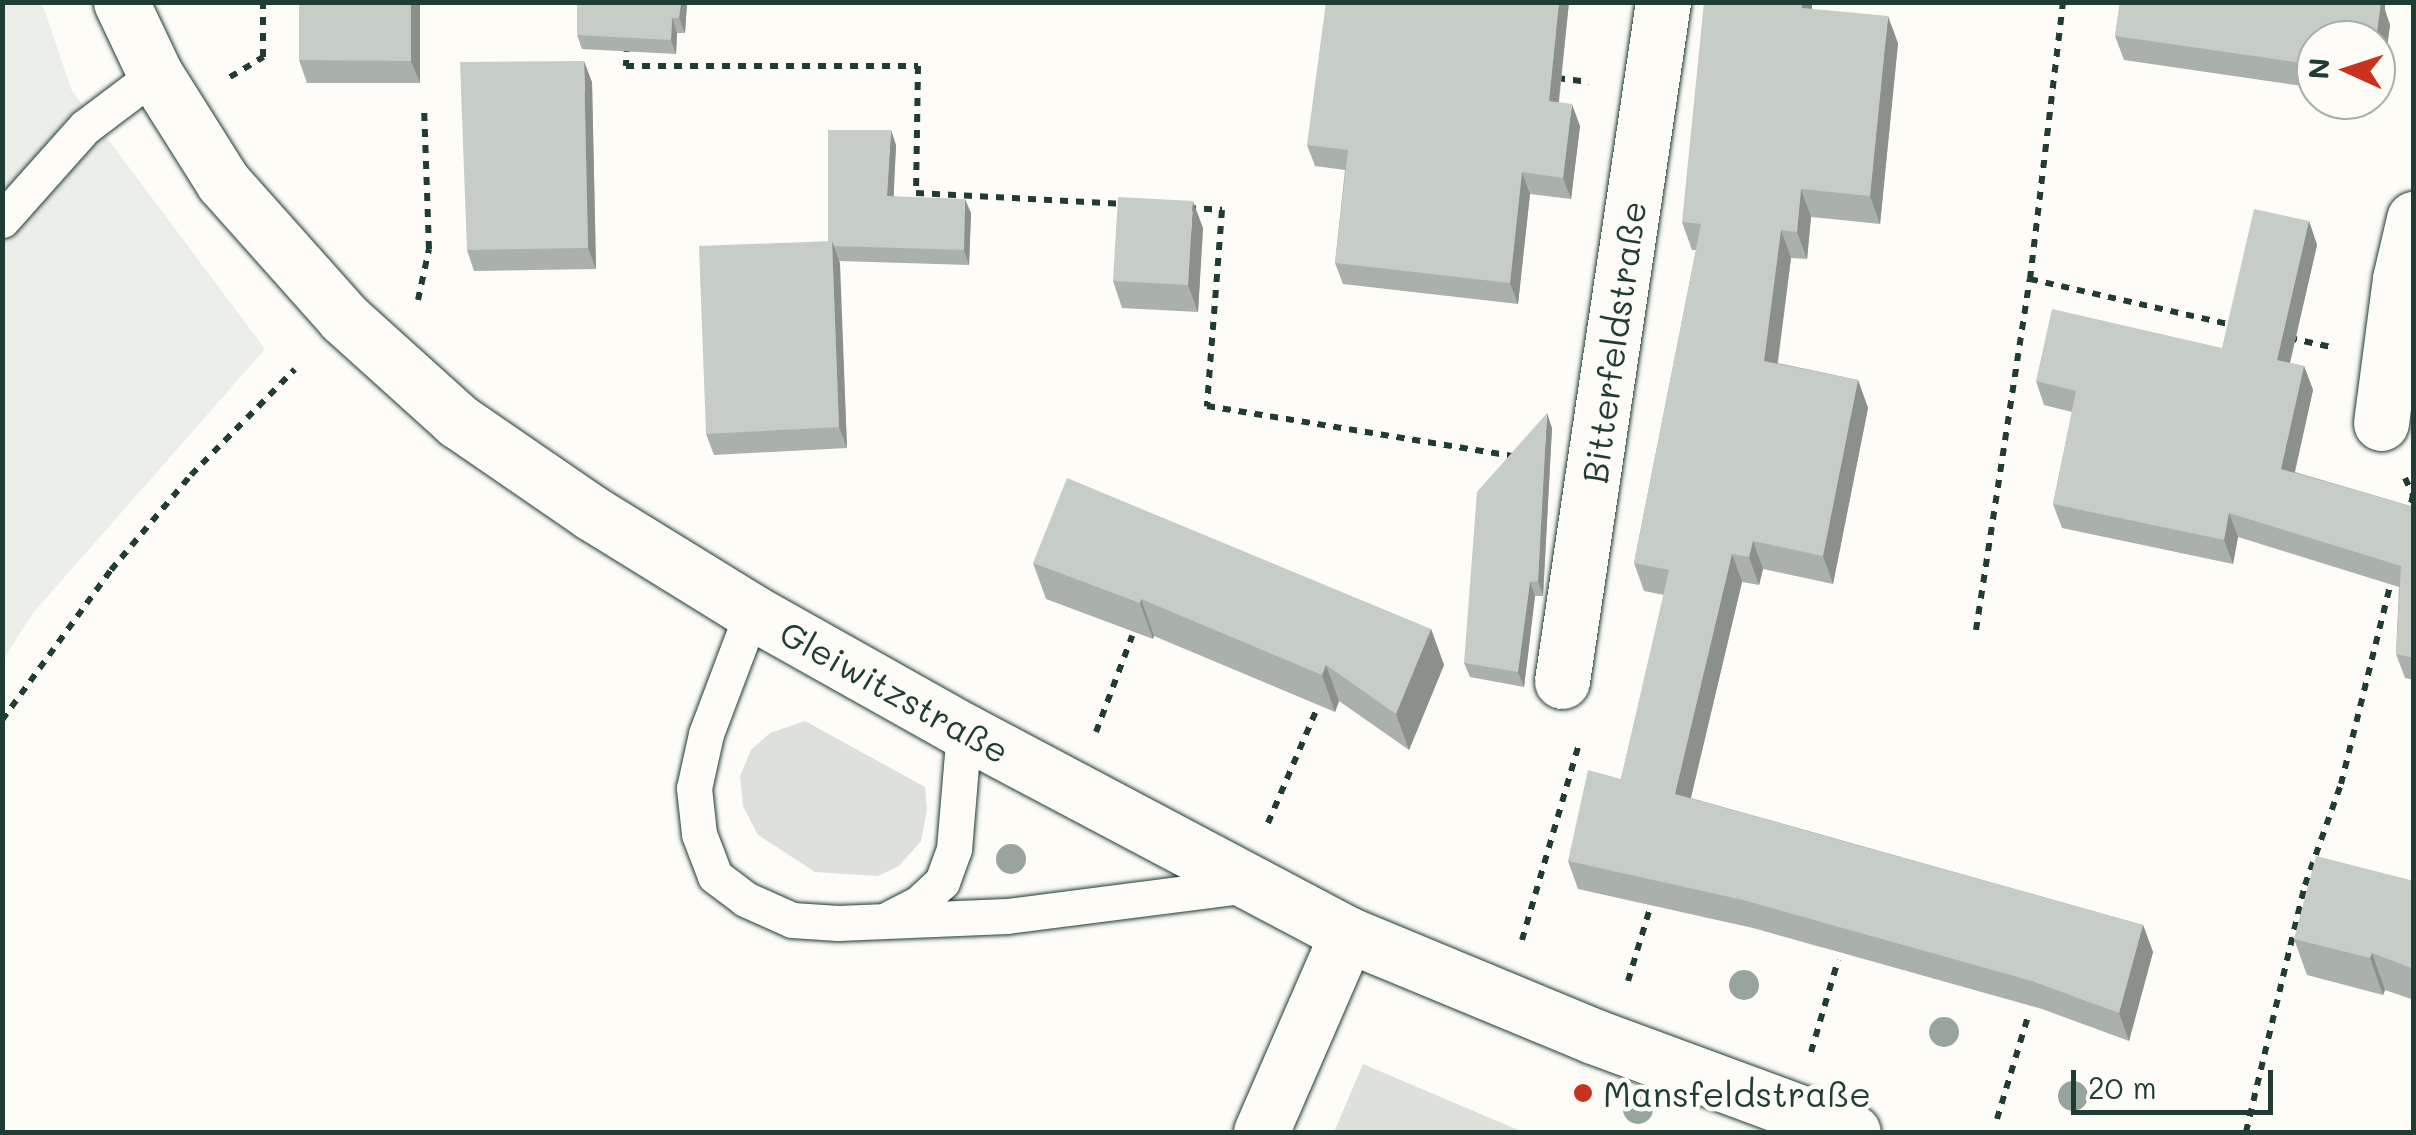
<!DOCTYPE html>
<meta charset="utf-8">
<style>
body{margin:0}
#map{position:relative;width:2416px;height:1135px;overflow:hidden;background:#fdfcf7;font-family:Mali,sans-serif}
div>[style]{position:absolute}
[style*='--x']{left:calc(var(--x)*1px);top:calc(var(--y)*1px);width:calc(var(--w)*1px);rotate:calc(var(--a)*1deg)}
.built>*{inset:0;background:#eceee9}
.green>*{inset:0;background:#dde0db}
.path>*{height:6px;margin-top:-3px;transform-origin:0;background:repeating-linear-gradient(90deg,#1f3d34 0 8px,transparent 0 16px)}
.roads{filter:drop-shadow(0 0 2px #1f3d34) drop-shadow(0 0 2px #1f3d34)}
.lane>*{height:35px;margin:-17.5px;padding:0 17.5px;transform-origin:17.5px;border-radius:17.5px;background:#fdfcf7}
.street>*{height:55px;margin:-27.5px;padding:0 27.5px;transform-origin:27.5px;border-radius:27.5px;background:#fdfcf7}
.secondary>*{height:55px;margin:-27.5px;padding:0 27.5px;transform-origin:27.5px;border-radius:27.5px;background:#fdfcf7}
.trees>*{width:30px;height:30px;margin:-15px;border-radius:50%;background:#98a59e}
.wall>*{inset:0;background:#aab0ab}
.shaded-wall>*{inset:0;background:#8b908b}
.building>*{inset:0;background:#c6cdc7}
.dots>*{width:28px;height:28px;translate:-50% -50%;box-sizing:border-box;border:5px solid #fdfcf7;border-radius:50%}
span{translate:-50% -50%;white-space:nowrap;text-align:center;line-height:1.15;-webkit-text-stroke:9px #fdfcf7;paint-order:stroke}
.street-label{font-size:35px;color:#1f3d34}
.poi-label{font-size:35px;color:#1f3d34}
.left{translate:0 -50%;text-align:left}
.frame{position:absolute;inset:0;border:5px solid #1f3d34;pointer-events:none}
.north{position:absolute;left:2296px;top:20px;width:100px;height:100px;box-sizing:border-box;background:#fdfcf7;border:2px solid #a4b0a9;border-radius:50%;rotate:273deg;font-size:28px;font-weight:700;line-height:40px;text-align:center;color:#1f3d34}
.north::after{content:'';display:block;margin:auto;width:35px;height:45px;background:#c8321e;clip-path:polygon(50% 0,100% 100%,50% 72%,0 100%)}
.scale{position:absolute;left:2071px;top:1070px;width:202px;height:45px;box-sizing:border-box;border:5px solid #1f3d34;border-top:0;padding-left:12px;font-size:30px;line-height:35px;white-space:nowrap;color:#1f3d34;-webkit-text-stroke:8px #fdfcf7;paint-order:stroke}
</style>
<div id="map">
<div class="built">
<i style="clip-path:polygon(3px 3px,42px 3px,72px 91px,265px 349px,33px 613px,3px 660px)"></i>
</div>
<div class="green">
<i style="clip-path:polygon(805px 721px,925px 787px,927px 810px,921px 841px,899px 866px,878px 876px,815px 872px,758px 835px,743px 806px,740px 776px,751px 750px,770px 733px)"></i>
<i style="clip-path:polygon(1363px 1064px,1523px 1132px,1334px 1132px)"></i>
</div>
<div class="path">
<i style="--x:627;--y:44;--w:22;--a:93"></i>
<i style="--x:626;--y:66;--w:292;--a:0"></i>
<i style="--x:918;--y:66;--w:127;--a:90.9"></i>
<i style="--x:916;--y:193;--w:209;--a:3"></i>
<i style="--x:230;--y:77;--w:39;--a:-31"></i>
<i style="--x:263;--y:57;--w:55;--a:-90"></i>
<i style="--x:1557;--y:78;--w:32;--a:7"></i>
<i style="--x:1188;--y:208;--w:34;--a:3"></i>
<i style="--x:1222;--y:210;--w:197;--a:94.4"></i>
<i style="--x:1207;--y:406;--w:311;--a:9.3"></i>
<i style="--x:2030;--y:279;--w:208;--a:12.8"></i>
<i style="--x:418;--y:300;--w:52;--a:-77.8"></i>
<i style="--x:429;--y:249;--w:143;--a:-92"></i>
<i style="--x:2289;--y:338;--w:43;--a:12.1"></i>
<i style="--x:2405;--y:478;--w:19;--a:65"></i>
<i style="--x:2413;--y:495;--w:18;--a:103"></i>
<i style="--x:1976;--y:630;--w:355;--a:-81.3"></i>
<i style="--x:2030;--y:279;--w:279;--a:-83.2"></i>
<i style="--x:2;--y:720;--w:185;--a:-54"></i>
<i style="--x:111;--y:570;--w:124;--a:-49.9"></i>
<i style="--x:191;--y:475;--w:148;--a:-45.5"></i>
<i style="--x:1096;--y:732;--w:103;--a:-69.4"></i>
<i style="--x:1268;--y:823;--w:122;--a:-66.8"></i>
<i style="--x:1522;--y:940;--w:207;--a:-73.8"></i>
<i style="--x:1628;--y:981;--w:76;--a:-73.2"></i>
<i style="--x:1811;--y:1052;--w:96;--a:-73.6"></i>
<i style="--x:1997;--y:1119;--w:111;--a:-73.2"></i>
<i style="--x:2246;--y:1132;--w:254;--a:-76.6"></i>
<i style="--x:2305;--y:885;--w:107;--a:-70.4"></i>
<i style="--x:2341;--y:784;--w:212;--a:-76.1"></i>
</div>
<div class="roads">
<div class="lane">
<i style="--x:2;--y:220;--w:125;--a:-48.3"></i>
<i style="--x:85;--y:127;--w:88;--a:-37.1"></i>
<i style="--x:752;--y:612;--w:130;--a:110.7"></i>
<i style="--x:706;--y:734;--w:55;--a:102.5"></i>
<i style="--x:694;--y:788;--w:46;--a:83.8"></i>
<i style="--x:699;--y:834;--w:45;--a:69.1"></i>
<i style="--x:715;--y:876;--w:38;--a:37"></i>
<i style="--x:745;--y:899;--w:51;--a:24.1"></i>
<i style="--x:792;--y:920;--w:46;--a:3.7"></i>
<i style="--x:838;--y:923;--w:169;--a:-2.4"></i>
<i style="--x:1007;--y:916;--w:245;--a:-7.3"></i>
<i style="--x:890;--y:918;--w:31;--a:-27"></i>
<i style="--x:918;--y:904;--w:33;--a:-43"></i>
<i style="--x:942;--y:882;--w:35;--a:-70"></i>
<i style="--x:954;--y:849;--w:118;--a:-85.2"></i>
</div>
<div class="street">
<i style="--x:2381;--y:423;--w:145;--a:-82.5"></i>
<i style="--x:2400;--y:279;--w:62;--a:-76.9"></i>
<i style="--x:1562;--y:681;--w:686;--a:-81.54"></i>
<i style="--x:1261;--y:1132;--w:216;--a:-66.5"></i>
</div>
<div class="secondary">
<i style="--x:121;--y:2;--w:80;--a:64.7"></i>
<i style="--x:155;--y:74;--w:128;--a:57.8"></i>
<i style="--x:223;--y:182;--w:182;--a:48.3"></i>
<i style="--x:344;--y:318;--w:154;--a:42.1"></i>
<i style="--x:458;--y:421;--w:163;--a:34.5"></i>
<i style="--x:592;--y:513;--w:188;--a:31.7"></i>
<i style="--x:752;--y:612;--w:243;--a:29.3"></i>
<i style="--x:964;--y:731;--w:433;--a:27.9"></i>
<i style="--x:1347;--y:934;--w:266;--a:22.5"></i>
<i style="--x:1593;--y:1036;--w:277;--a:20.3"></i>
</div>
</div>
<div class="trees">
<i style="left:1011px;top:859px"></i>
<i style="left:1744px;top:985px"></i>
<i style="left:1944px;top:1032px"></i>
<i style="left:2073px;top:1096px"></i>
<i style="left:1638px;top:1109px"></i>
</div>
<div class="wall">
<i style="clip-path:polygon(420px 2px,420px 83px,307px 83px,299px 60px)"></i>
<i style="clip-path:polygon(577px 2px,687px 2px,685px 33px,677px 33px,676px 54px,582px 49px,577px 35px)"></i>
<i style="clip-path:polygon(1569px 2px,1559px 103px,1580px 126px,1571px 199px,1530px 194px,1518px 304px,1343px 284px,1335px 263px,1345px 170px,1315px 166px,1307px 145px)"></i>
<i style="clip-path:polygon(1812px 2px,1812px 9px,1898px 43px,1880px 224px,1811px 217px,1807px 259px,1791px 258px,1778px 363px,1858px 380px,1868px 408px,1833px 584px,1763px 569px,1759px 585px,1742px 582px,1691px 798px,2143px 925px,2153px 952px,2129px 1041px,2042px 1009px,1753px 928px,1578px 889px,1568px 861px,1621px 779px,1664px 595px,1644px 591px,1634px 563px,1696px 250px,1692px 250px,1682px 222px)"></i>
<i style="clip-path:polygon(2120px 2px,2385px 2px,2385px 10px,2390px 25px,2380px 98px,2376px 97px,2376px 40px,2316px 40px,2316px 88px,2124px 60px,2115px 36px)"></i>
<i style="clip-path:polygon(592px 82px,596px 269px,474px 271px,467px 250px)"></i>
<i style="clip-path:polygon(896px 145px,893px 196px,971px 213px,969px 265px,839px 261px,847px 448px,714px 455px,706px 434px,828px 241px)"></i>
<i style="clip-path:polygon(2309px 221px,2317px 245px,2290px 363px,2304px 366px,2313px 390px,2295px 472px,2414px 507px,2414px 680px,2405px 678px,2396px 654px,2399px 587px,2238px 537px,2233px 564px,2062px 528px,2053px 504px,2072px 412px,2044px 405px,2036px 381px,2222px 348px)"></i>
<i style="clip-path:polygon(1203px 228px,1198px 312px,1122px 308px,1113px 281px)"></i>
<i style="clip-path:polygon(1552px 428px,1543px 596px,1535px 596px,1524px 687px,1470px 677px,1464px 663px)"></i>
<i style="clip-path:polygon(1033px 563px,1431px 629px,1444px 665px,1409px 750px,1339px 701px,1335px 712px,1154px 636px,1153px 639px,1046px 599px)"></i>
<i style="clip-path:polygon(2414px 881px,2414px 1000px,2385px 990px,2383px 995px,2307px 975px,2294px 939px)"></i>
</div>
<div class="shaded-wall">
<i style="clip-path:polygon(411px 2px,420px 2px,420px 83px,411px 61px)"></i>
<i style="clip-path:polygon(681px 2px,687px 2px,685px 33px,679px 18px)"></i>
<i style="clip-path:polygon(1559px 2px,1569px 2px,1556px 123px,1549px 101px)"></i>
<i style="clip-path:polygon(1802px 2px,1812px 2px,1812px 36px,1802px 8px)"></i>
<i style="clip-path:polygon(2375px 2px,2385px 2px,2385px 10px,2390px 25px,2380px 98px,2376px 88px)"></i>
<i style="clip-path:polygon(1888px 16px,1898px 43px,1880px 224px,1870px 196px)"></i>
<i style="clip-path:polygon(672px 18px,677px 33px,676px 54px,671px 40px)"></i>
<i style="clip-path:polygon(584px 61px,592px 82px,596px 269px,588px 248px)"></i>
<i style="clip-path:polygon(1572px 104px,1580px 126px,1571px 199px,1563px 178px)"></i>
<i style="clip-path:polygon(891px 130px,896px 145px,893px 211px,887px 196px)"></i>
<i style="clip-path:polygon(1522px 172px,1530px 194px,1518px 304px,1510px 283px)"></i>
<i style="clip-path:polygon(1801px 189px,1811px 217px,1807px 259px,1797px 232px)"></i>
<i style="clip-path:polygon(965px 199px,971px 213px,969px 265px,964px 250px)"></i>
<i style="clip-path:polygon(1193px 201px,1203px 228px,1198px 312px,1188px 285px)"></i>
<i style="clip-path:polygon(2309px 221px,2317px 245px,2285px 384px,2277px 360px)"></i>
<i style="clip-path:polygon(1781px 230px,1791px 258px,1774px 388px,1764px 361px)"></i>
<i style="clip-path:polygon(832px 241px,840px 263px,847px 448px,839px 427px)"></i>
<i style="clip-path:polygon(2304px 366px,2313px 390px,2290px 493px,2281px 469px)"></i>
<i style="clip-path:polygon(1858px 380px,1868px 408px,1833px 584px,1823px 556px)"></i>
<i style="clip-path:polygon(1547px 413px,1552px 428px,1543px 596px,1538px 581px)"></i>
<i style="clip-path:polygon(2229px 513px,2238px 537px,2233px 564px,2224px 540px)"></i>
<i style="clip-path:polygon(1753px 541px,1763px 569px,1759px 585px,1749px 557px)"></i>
<i style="clip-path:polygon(1732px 554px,1742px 582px,1685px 822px,1675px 794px)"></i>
<i style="clip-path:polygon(1530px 582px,1535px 596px,1524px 687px,1518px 672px)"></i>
<i style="clip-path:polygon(1141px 599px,1154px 636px,1153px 639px,1140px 603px)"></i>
<i style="clip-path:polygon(1431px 629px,1444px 665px,1409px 750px,1396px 714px)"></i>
<i style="clip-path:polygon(1326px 665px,1339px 701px,1335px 712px,1322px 675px)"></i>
<i style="clip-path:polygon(2143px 925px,2153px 952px,2129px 1041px,2119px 1013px)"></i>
<i style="clip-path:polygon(2372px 953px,2385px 990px,2383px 995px,2370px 958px)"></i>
</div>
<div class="building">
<i style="clip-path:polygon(299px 2px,411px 2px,411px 61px,299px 60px)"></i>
<i style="clip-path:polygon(577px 2px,681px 2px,679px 18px,672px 18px,671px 40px,577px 35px)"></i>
<i style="clip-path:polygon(1326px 2px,1559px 2px,1549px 101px,1572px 104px,1563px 178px,1522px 172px,1510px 283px,1335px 263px,1348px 150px,1307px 145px)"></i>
<i style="clip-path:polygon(1704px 2px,1802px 2px,1802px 8px,1888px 16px,1870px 196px,1801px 189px,1797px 232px,1781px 230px,1764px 361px,1858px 380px,1823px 556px,1753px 541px,1749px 557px,1732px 554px,1675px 794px,2143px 925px,2119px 1013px,2032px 981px,1743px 900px,1568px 861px,1588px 770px,1621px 779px,1669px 570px,1634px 563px,1701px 224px,1682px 222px)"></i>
<i style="clip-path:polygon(2120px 2px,2381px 2px,2376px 40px,2316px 40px,2316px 65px,2115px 36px)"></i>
<i style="clip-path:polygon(584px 61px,588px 248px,467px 250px,460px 62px)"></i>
<i style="clip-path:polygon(828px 130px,891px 130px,887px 196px,965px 199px,964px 250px,834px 246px,832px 241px,828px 241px)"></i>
<i style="clip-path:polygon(1118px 197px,1193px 201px,1188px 285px,1113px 281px)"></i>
<i style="clip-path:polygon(2254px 209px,2309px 221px,2277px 360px,2304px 366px,2281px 469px,2414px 507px,2414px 658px,2396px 654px,2401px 566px,2229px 513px,2224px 540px,2053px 504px,2076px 391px,2036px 381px,2052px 309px,2222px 348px)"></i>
<i style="clip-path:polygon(832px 241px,839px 427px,706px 434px,699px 246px)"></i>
<i style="clip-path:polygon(1547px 413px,1538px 581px,1530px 582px,1518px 672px,1464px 663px,1477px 492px)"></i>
<i style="clip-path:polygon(1067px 478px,1431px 629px,1396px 714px,1326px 665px,1322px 675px,1141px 599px,1140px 603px,1033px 563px)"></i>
<i style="clip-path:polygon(2316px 856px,2414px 881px,2414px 969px,2372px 953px,2370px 958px,2294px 939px)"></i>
</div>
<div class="dots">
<i style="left:1583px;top:1093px;background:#c8321e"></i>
</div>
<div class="street-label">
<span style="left:1613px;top:342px;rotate:-82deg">Bitterfeldstraße</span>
<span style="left:895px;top:691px;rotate:29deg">Gleiwitzstraße</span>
</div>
<div class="poi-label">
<span class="left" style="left:1603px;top:1093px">Mansfeldstraße</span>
</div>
<div class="frame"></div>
<div class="north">N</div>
<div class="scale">20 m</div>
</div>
